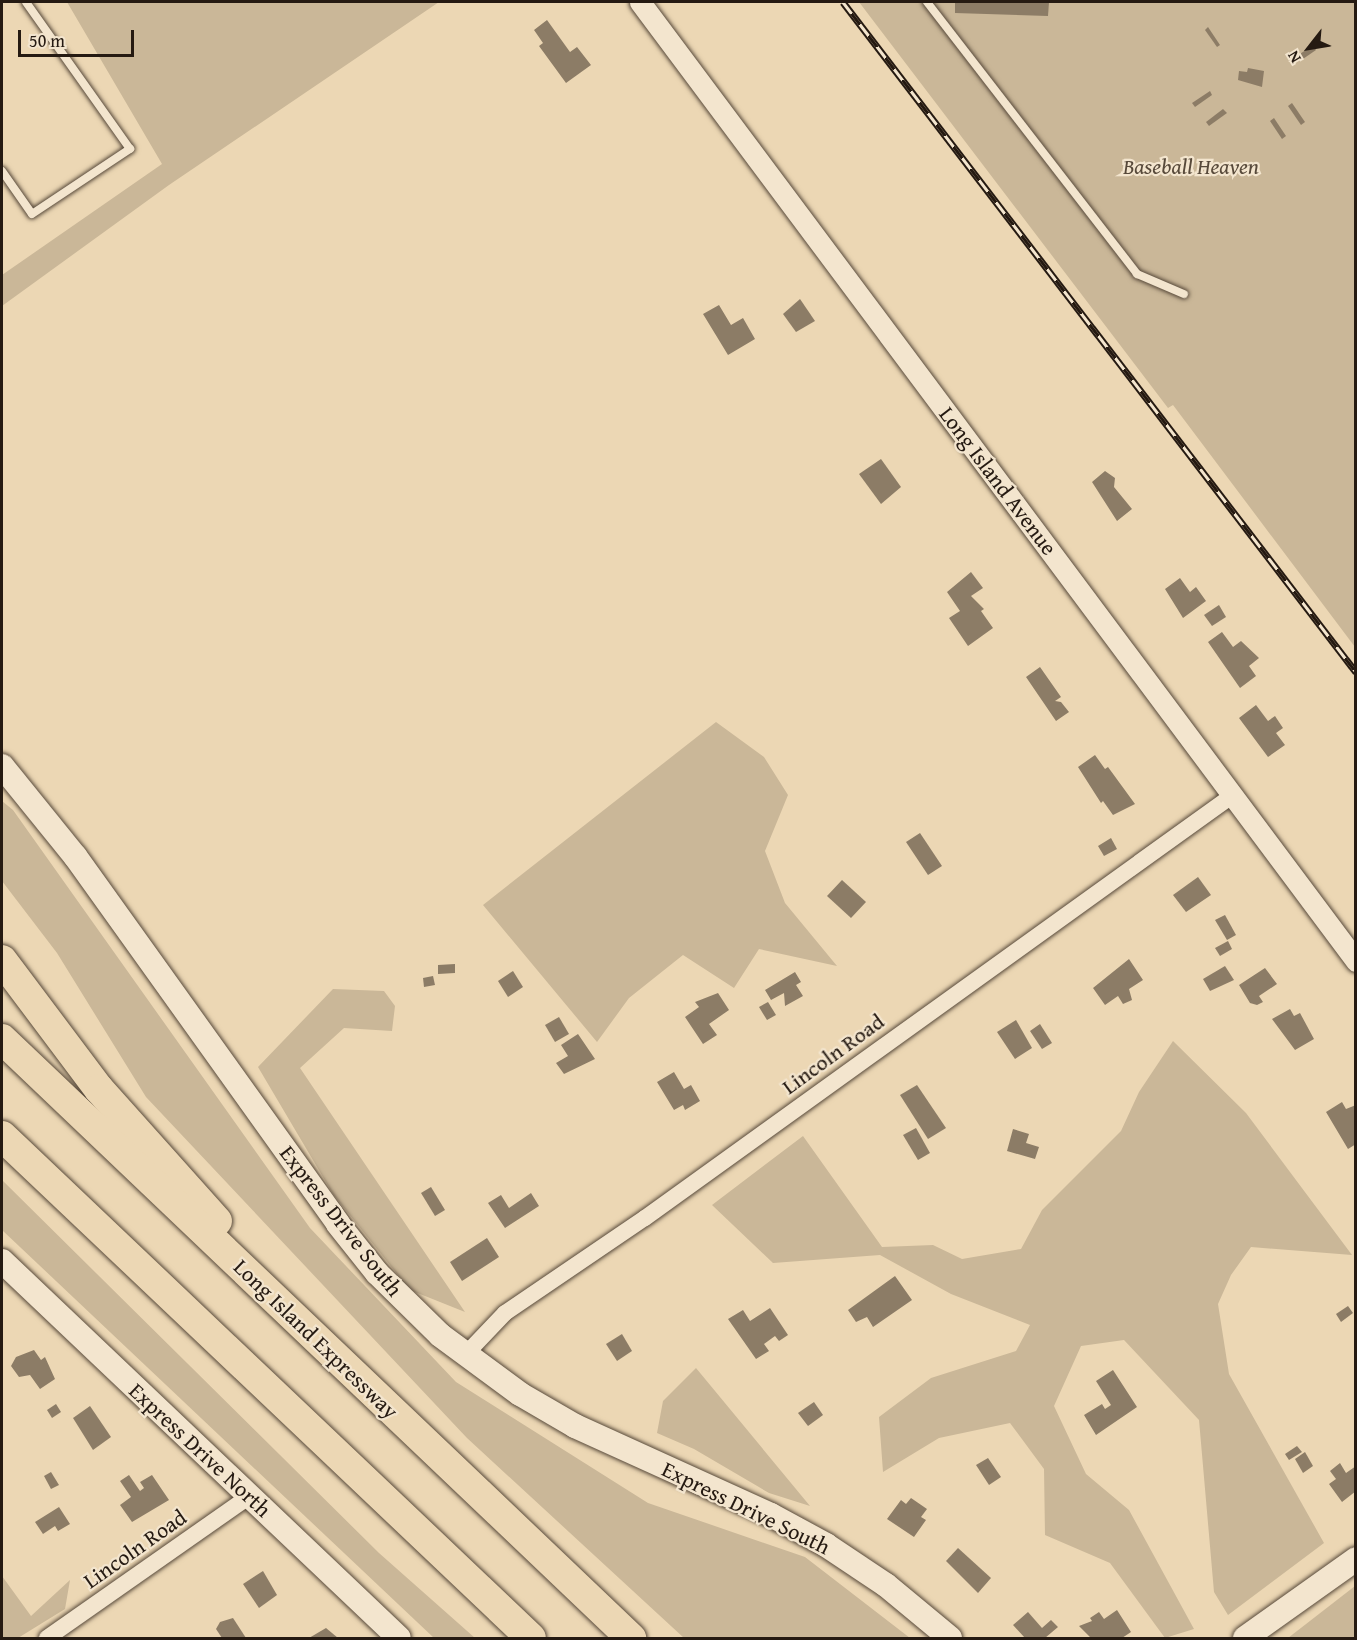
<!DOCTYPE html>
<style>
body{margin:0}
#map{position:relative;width:1357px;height:1640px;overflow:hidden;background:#ecd7b4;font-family:"Gentium Book Plus",serif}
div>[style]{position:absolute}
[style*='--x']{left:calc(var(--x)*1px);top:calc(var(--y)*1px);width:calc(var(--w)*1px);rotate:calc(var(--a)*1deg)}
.green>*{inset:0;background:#cab798}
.building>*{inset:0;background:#8c7c66}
.roads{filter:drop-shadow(0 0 2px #57493a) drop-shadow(0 0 2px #57493a)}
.service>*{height:8px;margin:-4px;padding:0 4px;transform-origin:4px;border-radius:4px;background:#f3e5ce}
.minor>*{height:16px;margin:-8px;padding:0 8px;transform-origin:8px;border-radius:8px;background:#f3e5ce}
.tertiary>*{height:21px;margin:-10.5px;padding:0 10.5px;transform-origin:10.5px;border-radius:10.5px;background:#f3e5ce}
.secondary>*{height:24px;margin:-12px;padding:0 12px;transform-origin:12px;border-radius:12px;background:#f3e5ce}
.motorway>*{height:30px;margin:-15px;padding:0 15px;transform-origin:15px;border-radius:15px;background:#ecd7b4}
.rail>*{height:7px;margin-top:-3.5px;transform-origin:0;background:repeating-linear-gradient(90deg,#f3e5ce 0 14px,#251a12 0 28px);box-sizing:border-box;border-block:2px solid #251a12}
span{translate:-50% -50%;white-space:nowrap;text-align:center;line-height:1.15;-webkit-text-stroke:4.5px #f3e5ce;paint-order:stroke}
.park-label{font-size:22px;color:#57493a;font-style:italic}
.street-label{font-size:22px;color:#251a12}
.frame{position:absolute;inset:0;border:3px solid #251a12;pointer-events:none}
.north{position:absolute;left:1279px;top:18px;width:60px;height:60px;-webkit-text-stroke:4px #f3e5ce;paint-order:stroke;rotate:239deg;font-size:16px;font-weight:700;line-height:24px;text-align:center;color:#251a12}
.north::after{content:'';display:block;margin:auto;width:21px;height:27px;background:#251a12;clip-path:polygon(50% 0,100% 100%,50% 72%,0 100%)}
.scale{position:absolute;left:18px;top:30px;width:116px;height:27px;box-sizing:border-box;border:3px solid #251a12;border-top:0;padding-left:8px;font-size:18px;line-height:21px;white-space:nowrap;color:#251a12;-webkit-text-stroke:4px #f3e5ce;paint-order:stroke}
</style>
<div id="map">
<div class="green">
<i style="clip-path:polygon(67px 2px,439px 2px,169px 185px,2px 306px,2px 275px,162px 164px)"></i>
<i style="clip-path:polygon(859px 2px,1355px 2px,1355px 647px,1173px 405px,1168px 408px)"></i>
<i style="clip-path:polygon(716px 722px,764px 757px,788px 795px,765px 851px,785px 903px,837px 966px,759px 949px,734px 988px,683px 955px,629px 998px,597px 1042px,483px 905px)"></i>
<i style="clip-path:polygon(2px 801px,13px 810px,310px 1228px,456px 1382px,648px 1503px,805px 1557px,910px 1638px,684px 1638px,467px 1438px,146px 1097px,57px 953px,2px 881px)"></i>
<i style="clip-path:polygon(333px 989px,384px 991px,395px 1006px,392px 1031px,344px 1028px,300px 1068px,465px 1312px,410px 1290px,333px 1194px,258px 1067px)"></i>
<i style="clip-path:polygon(1173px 1041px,1246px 1113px,1352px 1255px,1251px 1247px,1231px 1275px,1218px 1304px,1229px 1374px,1324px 1543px,1228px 1615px,1214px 1592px,1199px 1420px,1124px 1340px,1081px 1346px,1054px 1406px,1086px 1474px,1129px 1510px,1194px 1629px,1165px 1638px,1110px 1563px,1045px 1535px,1044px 1469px,1010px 1423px,939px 1438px,883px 1472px,879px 1417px,931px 1378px,1016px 1351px,1030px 1325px,951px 1294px,880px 1255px,773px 1263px,712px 1205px,803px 1136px,882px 1247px,933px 1245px,962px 1259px,1021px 1249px,1042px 1210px,1121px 1131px,1139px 1092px)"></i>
<i style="clip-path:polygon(2px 1180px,379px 1553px,475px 1638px,434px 1638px,2px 1230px)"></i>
<i style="clip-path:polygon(696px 1368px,810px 1506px,769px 1493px,694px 1449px,657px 1433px,663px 1401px)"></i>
<i style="clip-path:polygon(2px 1576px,31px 1616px,70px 1580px,65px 1609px,18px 1638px,2px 1638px)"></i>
<i style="clip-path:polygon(1355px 1586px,1355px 1638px,1288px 1638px)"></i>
</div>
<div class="building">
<i style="clip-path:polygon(955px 2px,1049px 2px,1048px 16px,955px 13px)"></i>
<i style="clip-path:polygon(547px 20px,570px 52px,577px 47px,591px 65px,566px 83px,539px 46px,543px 43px,534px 30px)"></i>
<i style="clip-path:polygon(1208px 27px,1220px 45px,1217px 47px,1205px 30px)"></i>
<i style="clip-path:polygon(1313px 45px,1316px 50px,1300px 61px,1297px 56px)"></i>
<i style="clip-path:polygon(1248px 68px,1264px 71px,1262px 87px,1238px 80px,1239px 71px,1247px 72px)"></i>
<i style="clip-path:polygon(1210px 91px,1212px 95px,1195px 107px,1192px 103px)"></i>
<i style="clip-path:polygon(1292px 103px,1305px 122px,1301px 125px,1288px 106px)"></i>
<i style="clip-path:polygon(1223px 109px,1227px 113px,1209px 126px,1206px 122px)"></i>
<i style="clip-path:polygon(1274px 118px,1286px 136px,1282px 139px,1270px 121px)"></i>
<i style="clip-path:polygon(800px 299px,815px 321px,796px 332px,783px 314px)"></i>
<i style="clip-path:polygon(719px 305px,731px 325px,743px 318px,755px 339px,728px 355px,703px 314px)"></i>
<i style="clip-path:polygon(881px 459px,901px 487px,881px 504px,859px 474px)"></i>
<i style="clip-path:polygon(1105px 471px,1115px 478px,1114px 487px,1132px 509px,1117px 521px,1092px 482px)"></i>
<i style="clip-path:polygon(971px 572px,983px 588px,971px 596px,984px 609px,981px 611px,993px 628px,968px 646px,949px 618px,960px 611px,947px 592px)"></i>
<i style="clip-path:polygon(1180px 578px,1190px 592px,1196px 587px,1206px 601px,1183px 618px,1165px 589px)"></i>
<i style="clip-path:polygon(1219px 605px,1226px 617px,1212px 626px,1204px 615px)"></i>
<i style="clip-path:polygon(1222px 632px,1233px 647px,1241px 641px,1259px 658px,1249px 666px,1256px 676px,1240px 688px,1208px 642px)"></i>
<i style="clip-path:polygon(1040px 667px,1061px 697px,1055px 701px,1061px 702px,1069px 712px,1056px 721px,1026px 677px)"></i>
<i style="clip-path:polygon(1256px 705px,1268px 721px,1275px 716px,1283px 728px,1276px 733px,1285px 745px,1268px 757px,1239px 718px)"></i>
<i style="clip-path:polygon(1095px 755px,1105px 769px,1108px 767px,1135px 804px,1113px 815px,1103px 801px,1101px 803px,1078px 767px)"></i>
<i style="clip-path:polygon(920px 833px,942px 866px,928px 875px,906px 842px)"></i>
<i style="clip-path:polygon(1111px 838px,1117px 849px,1104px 856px,1098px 846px)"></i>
<i style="clip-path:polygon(1198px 877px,1211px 895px,1186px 912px,1173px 895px)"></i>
<i style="clip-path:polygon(842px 880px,866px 902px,851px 918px,827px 896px)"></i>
<i style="clip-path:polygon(1225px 915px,1236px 935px,1227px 940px,1215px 920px)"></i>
<i style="clip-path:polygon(1228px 941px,1232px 949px,1220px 956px,1215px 948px)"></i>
<i style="clip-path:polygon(1129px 959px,1143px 980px,1129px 989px,1132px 1000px,1123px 1004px,1118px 996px,1105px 1005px,1093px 988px)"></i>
<i style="clip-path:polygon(455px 964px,455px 973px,438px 974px,438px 965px)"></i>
<i style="clip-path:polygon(1225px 966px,1234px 980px,1210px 991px,1203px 979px)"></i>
<i style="clip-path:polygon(1265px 968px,1277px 984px,1259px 996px,1263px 1002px,1257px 1005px,1250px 1003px,1239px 985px)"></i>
<i style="clip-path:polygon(513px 971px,523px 987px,508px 997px,498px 981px)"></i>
<i style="clip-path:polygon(795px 972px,801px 982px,796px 985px,803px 996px,785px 1006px,784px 993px,771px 1000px,765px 990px)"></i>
<i style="clip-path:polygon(433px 976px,435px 985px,424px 987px,423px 978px)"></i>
<i style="clip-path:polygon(718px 993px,729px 1010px,709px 1024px,717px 1035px,703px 1044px,685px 1017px,699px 1007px,695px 1002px)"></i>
<i style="clip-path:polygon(768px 1002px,776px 1015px,767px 1020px,759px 1007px)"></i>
<i style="clip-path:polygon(1290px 1009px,1294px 1016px,1300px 1013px,1314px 1039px,1295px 1050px,1272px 1019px)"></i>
<i style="clip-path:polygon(559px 1017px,569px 1034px,555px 1042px,545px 1025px)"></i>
<i style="clip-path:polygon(1016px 1020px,1032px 1048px,1015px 1059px,997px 1032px)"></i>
<i style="clip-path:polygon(1040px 1024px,1052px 1043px,1042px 1049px,1030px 1031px)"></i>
<i style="clip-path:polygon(578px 1034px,595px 1059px,564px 1074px,556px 1063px,568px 1056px,561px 1045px)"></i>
<i style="clip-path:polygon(674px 1072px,684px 1089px,691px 1085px,700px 1101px,685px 1110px,683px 1105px,674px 1110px,657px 1082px)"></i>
<i style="clip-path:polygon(917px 1085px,946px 1128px,928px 1139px,900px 1095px)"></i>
<i style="clip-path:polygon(1342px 1102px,1346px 1109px,1356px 1105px,1356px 1144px,1348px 1149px,1326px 1112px)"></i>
<i style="clip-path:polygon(916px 1128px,930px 1153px,918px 1160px,903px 1135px)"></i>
<i style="clip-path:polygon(1013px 1129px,1029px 1134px,1026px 1143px,1039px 1147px,1035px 1159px,1007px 1151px)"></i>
<i style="clip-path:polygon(431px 1187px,445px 1210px,435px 1216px,421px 1193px)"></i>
<i style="clip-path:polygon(531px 1193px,539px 1206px,505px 1228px,488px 1203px,501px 1195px,509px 1208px)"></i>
<i style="clip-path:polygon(487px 1238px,499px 1257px,462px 1281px,450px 1262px)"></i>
<i style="clip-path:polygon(895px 1276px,912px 1300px,873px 1327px,867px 1317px,856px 1322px,848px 1310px)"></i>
<i style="clip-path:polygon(1348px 1306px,1353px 1313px,1341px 1322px,1336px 1314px)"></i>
<i style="clip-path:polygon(770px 1308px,788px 1335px,779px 1341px,775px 1336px,764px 1344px,769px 1351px,756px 1359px,728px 1319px,743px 1310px,750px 1321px)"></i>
<i style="clip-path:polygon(622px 1334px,632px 1351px,617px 1361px,606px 1344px)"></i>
<i style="clip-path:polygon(34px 1350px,41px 1360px,45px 1357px,55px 1379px,40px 1389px,30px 1375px,19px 1377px,11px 1366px,16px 1357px)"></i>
<i style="clip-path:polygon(1113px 1370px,1137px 1407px,1096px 1435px,1084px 1415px,1102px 1404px,1105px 1409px,1111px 1405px,1096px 1381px)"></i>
<i style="clip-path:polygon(814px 1402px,823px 1415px,808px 1426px,798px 1413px)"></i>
<i style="clip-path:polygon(56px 1404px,61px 1412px,52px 1418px,47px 1410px)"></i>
<i style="clip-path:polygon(90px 1406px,111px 1437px,93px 1450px,73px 1418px)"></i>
<i style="clip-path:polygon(1297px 1446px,1302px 1452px,1289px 1460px,1285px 1454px)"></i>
<i style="clip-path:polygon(1305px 1452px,1313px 1466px,1303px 1473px,1295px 1459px)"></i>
<i style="clip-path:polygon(988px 1458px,1001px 1477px,989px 1485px,976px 1465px)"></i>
<i style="clip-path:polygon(1340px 1463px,1346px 1473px,1356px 1466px,1356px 1491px,1342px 1502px,1329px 1484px,1336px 1479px,1330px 1471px)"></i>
<i style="clip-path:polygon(51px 1472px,59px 1485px,51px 1489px,44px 1476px)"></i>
<i style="clip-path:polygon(129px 1475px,140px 1491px,144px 1488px,140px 1482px,152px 1475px,169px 1500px,132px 1522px,120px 1505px,131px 1497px,120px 1481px)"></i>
<i style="clip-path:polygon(911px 1498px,927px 1509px,921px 1517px,926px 1520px,914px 1537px,887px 1519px,901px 1500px,906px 1504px)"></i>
<i style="clip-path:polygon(59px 1507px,70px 1524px,58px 1531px,55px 1526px,43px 1534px,35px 1522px)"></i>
<i style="clip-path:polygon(958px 1548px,991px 1578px,978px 1593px,946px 1561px)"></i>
<i style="clip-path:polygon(263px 1571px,277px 1595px,259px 1608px,243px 1584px)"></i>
<i style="clip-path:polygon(1117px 1610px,1131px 1632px,1122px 1638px,1091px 1638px,1079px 1626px,1092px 1621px,1090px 1618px,1099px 1612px,1104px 1619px)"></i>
<i style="clip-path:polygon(1028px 1612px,1042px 1628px,1051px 1620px,1058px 1627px,1045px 1638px,1025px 1638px,1013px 1625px)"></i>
<i style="clip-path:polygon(233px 1618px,246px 1638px,222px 1638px,216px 1629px,220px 1622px)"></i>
<i style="clip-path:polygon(326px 1628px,338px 1638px,309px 1638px)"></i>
</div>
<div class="roads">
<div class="service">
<i style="--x:927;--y:2;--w:344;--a:52.3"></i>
<i style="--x:1137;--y:274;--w:51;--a:23.1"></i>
<i style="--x:2;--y:171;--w:52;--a:55.1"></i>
<i style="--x:32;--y:214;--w:118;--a:-33.6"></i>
<i style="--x:130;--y:149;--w:180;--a:-125.3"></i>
</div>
<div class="minor">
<i style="--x:465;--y:1355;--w:58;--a:-46.4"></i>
<i style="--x:505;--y:1313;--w:169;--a:-34.2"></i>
<i style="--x:645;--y:1218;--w:724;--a:-35.73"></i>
<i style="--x:47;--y:1638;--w:248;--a:-35"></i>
</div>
<div class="tertiary">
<i style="--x:640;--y:2;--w:1197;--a:53.25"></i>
</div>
<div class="secondary">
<i style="--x:2;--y:766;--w:116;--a:51"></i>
<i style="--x:75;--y:856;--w:452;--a:54.4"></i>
<i style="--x:338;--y:1224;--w:63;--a:51.5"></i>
<i style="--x:377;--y:1273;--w:88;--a:44.5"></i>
<i style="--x:440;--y:1335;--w:99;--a:36.4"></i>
<i style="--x:520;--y:1394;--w:64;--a:30.2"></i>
<i style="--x:575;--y:1426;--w:215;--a:24.4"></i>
<i style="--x:771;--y:1515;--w:63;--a:28.6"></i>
<i style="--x:826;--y:1545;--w:72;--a:33.7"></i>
<i style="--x:886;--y:1585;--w:83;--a:39.6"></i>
<i style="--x:2;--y:1261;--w:547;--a:43.52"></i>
<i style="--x:1245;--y:1638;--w:136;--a:-35.4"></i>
</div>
<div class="motorway">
<i style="--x:2;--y:960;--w:161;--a:53.1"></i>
<i style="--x:99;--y:1089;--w:177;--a:48.2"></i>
<i style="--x:2;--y:1039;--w:869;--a:43.6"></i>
<i style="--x:2;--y:1136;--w:729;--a:43.5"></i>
</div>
</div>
<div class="rail">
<i style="--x:843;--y:2;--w:844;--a:52.56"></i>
</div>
<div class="park-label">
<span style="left:1191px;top:167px">Baseball Heaven</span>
</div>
<div class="street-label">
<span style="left:998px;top:481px;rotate:53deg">Long Island Avenue</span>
<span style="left:833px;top:1054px;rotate:-36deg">Lincoln Road</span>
<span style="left:341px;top:1221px;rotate:52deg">Express Drive South</span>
<span style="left:316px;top:1339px;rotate:44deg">Long Island Expressway</span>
<span style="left:200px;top:1450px;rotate:43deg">Express Drive North</span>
<span style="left:746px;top:1508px;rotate:26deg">Express Drive South</span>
<span style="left:135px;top:1549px;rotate:-35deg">Lincoln Road</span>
</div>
<div class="frame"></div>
<div class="north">N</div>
<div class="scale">50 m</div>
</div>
